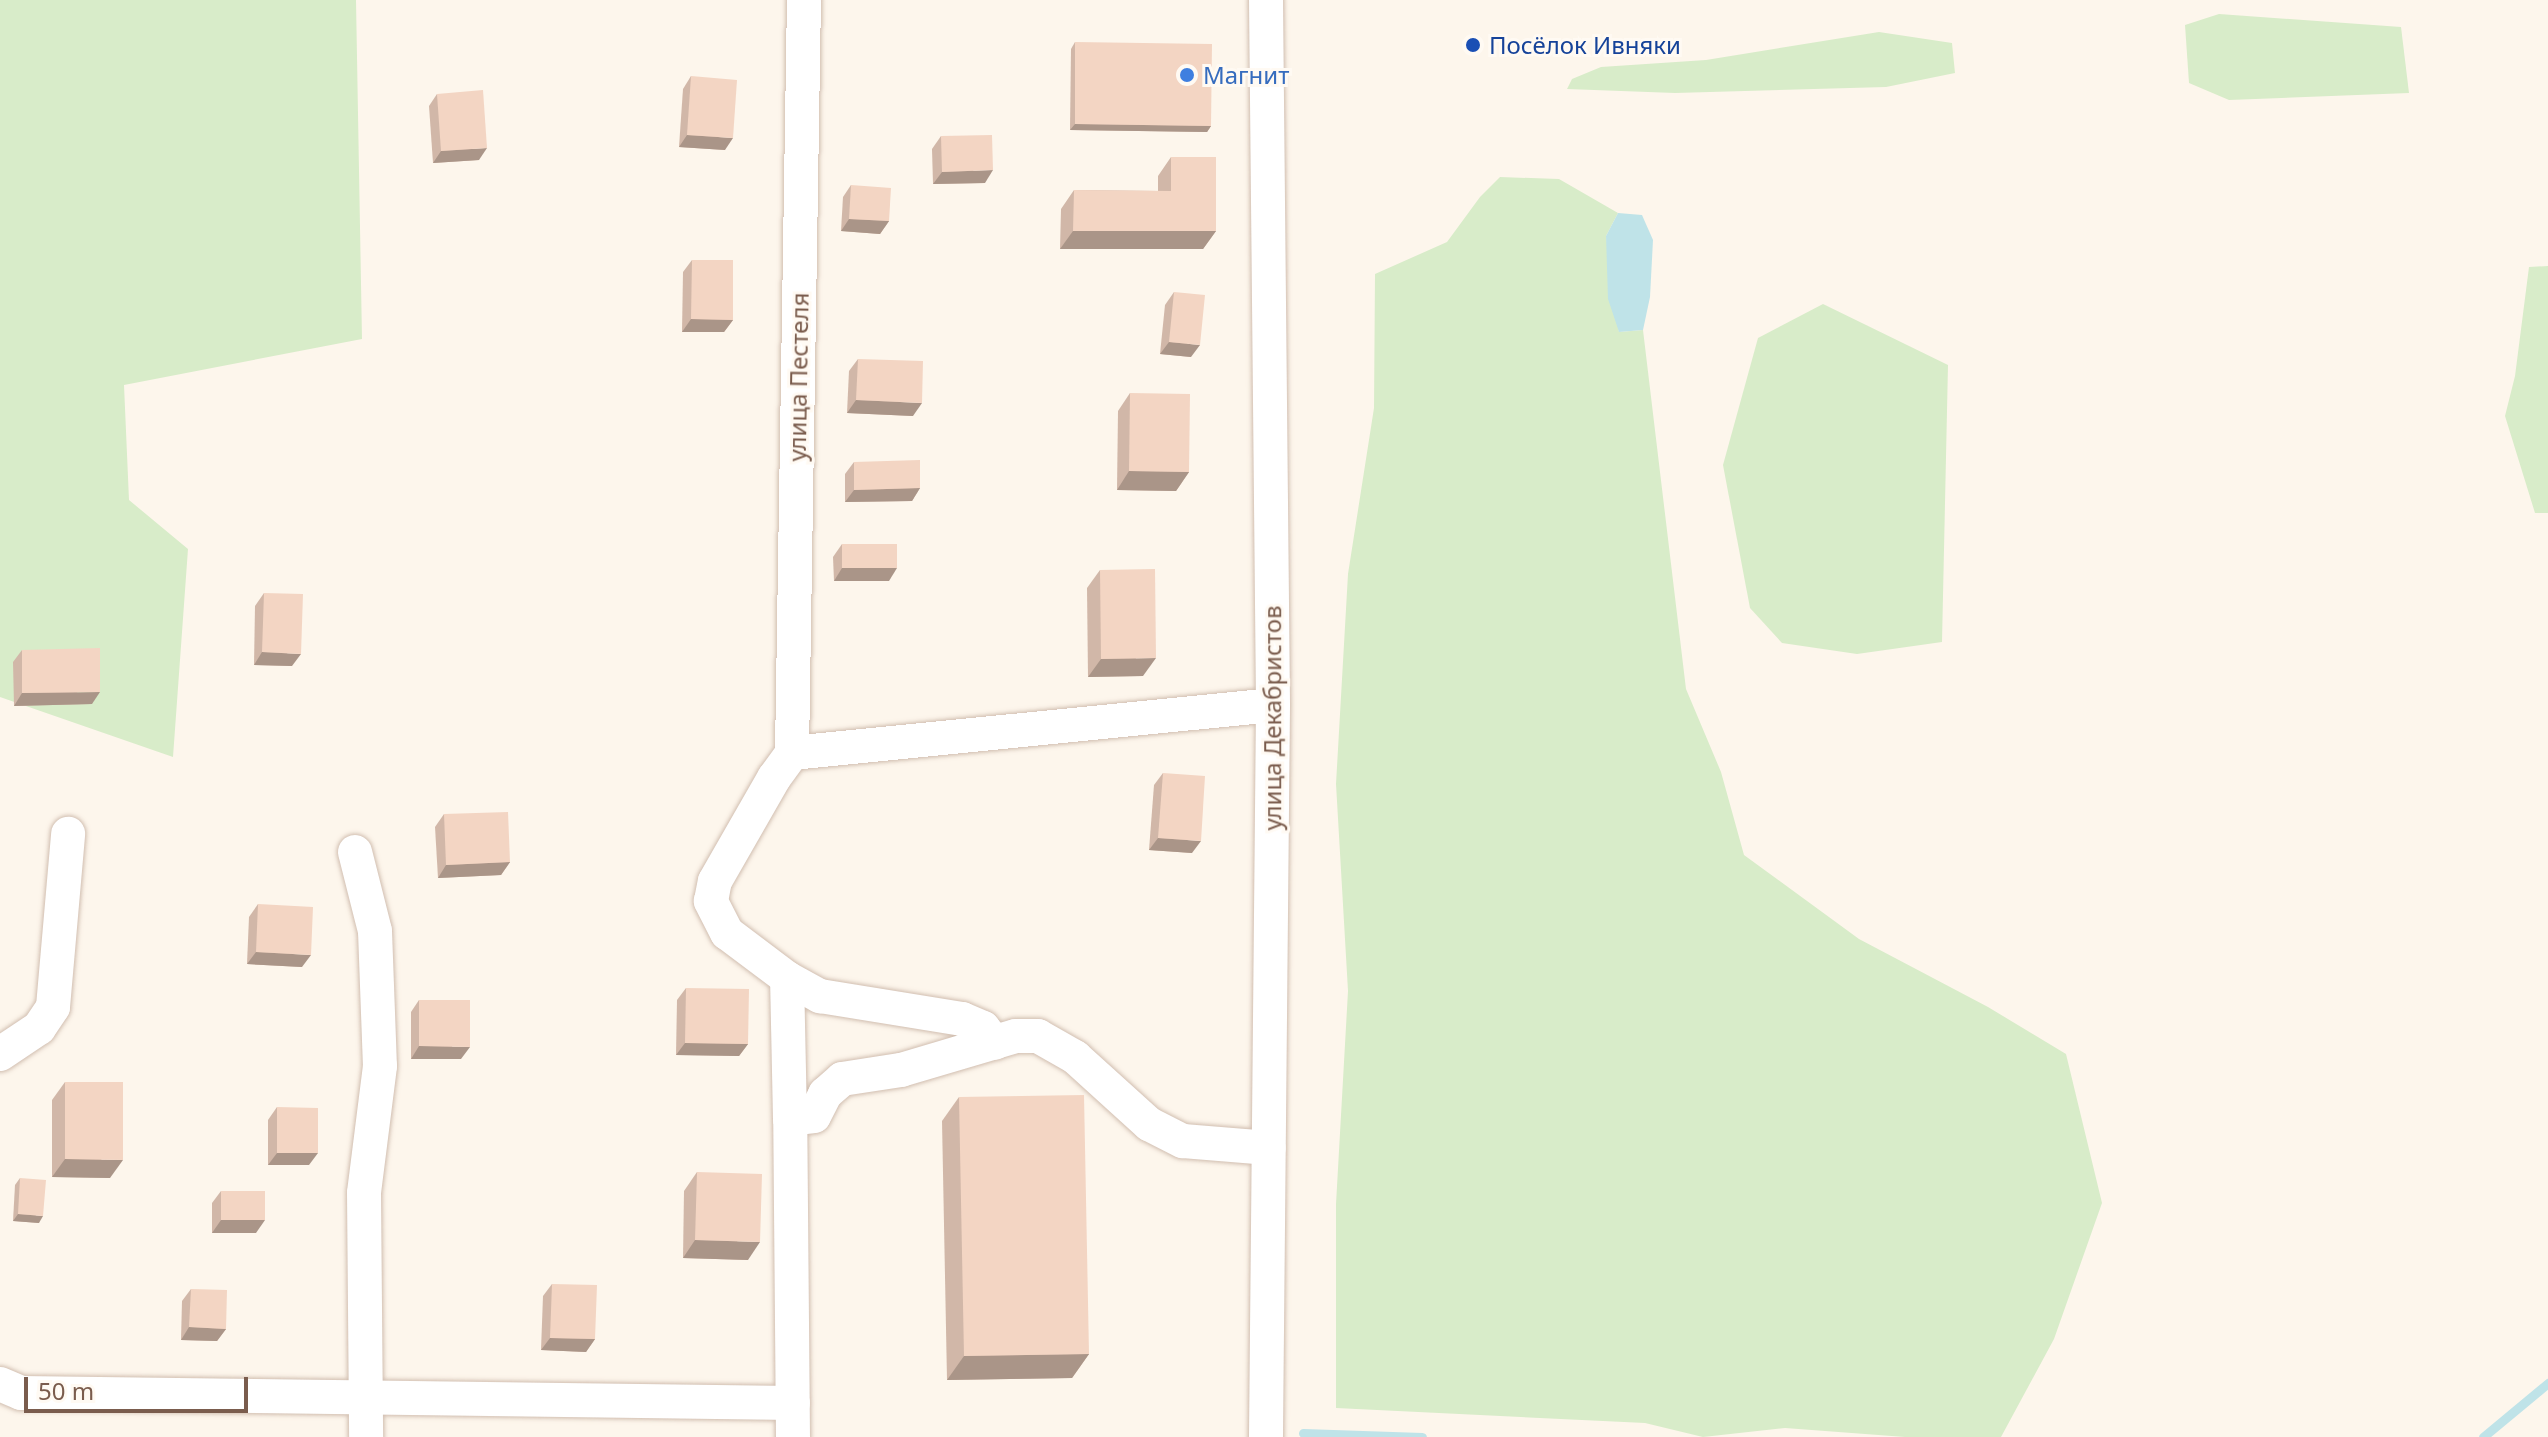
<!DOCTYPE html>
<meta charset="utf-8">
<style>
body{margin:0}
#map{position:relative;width:2548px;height:1437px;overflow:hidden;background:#fdf6ec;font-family:"Noto Sans",sans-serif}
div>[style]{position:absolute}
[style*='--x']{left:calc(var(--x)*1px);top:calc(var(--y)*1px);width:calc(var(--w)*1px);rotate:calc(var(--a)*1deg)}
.green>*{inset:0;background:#d8ecc9}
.water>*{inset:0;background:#bfe3e8}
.stream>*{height:9px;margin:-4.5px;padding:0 4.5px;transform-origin:4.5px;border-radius:4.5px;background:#bfe3e8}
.roads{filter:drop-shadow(0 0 2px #d1beb0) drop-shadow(0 0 2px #d1beb0)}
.minor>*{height:34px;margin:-17px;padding:0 17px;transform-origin:17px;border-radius:17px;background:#fff}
.wall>*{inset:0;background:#d1b7a8}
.shaded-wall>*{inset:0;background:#aa9588}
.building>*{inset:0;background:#f3d5c3}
.dots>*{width:22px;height:22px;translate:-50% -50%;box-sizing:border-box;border:4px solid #fffaf3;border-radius:50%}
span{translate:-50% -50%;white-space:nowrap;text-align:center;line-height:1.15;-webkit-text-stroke:6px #fffaf3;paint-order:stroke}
.transit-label{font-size:24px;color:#164399}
.left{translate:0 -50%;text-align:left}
.shop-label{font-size:24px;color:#366cbe}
.street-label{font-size:24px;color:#7a5c4d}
.scale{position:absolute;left:24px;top:1377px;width:224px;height:36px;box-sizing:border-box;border:4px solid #7a5c4d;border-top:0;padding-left:10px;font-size:24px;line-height:28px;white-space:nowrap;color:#7a5c4d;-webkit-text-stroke:6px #fffaf3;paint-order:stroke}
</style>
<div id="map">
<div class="green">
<i style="clip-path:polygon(0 0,356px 0,362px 339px,124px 385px,129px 500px,188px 549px,173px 757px,0 697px)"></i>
<i style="clip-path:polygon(2219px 14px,2401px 27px,2409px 93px,2229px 100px,2189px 83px,2185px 25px)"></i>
<i style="clip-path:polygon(1879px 32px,1952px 43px,1955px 73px,1886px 87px,1675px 93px,1567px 89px,1572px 79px,1601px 67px,1706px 60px)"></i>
<i style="clip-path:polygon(1500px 177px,1559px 179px,1618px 213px,1606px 236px,1619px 332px,1643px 330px,1686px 689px,1721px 772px,1744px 855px,1859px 939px,1988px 1007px,2066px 1054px,2102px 1203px,2054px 1339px,2001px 1437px,1905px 1437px,1785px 1428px,1703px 1437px,1645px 1423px,1336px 1408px,1336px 1204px,1348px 991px,1336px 784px,1348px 574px,1374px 408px,1375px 274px,1447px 242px,1480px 197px)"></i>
<i style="clip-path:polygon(2548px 266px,2548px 513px,2535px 513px,2505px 416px,2515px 376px,2529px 267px)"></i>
<i style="clip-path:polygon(1823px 304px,1948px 365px,1942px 642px,1857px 654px,1782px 643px,1750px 608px,1723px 465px,1758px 338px)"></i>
</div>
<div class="water">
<i style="clip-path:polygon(1618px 213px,1642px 215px,1653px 240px,1650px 297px,1643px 330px,1619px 332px,1608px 299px,1606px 236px)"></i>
</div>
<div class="stream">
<i style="--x:1303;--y:1433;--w:119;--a:1.9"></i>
<i style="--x:2483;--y:1437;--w:85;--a:-39.7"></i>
</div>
<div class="roads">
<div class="minor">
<i style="--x:1266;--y:0;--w:705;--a:89.43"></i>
<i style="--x:1273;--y:705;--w:732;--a:90.55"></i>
<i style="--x:792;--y:753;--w:753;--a:-89.09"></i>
<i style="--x:355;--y:852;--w:81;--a:75.8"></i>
<i style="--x:375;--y:931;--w:135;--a:87.9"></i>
<i style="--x:380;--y:1066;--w:128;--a:97.2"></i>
<i style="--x:364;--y:1193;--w:244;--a:89.5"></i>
<i style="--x:787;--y:978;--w:38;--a:29"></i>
<i style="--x:820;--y:996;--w:144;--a:9.2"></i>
<i style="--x:962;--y:1019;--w:23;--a:23"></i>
<i style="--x:983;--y:1028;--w:19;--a:51"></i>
<i style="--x:0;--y:1054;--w:47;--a:-33.7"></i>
<i style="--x:39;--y:1028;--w:25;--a:-56"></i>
<i style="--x:53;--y:1007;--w:174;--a:-85"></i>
<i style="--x:790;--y:1119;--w:141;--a:-91.2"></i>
<i style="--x:787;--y:978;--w:75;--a:-143.1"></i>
<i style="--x:727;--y:933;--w:36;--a:-117"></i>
<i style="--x:711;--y:901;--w:20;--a:-79"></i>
<i style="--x:715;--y:881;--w:119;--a:-60.2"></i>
<i style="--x:774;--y:778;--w:31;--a:-54"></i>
<i style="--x:792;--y:753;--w:483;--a:-5.7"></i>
<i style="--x:0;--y:1384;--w:23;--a:23"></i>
<i style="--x:21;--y:1393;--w:772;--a:0.74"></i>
<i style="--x:793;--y:1437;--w:318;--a:-90.5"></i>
<i style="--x:790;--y:1119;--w:24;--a:-7"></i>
<i style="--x:814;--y:1116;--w:25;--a:-63"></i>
<i style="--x:825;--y:1094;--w:23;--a:-41"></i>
<i style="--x:842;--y:1079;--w:60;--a:-8.7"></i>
<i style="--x:901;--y:1070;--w:120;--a:-16.5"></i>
<i style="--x:1016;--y:1036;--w:22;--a:0"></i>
<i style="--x:1038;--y:1036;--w:43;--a:29.6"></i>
<i style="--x:1075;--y:1057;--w:100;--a:42.2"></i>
<i style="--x:1149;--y:1124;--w:38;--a:27"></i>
<i style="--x:1183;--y:1141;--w:86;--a:4.7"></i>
</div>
</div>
<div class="wall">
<i style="clip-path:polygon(1075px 42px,1211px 126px,1207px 132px,1070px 130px,1071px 49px)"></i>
<i style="clip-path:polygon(691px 76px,725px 150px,679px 147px,683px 89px)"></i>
<i style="clip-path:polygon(437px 94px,479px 160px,433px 163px,429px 106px)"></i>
<i style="clip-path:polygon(941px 136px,985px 183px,933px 184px,932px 149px)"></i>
<i style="clip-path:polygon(1171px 157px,1216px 231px,1203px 249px,1060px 249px,1061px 209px,1074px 190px,1158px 191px,1158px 176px)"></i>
<i style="clip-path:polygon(851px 185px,889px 221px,880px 234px,841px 231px,843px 197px)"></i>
<i style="clip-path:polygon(692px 260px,733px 320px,724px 332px,682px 332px,683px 272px)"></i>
<i style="clip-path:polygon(1174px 292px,1191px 357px,1160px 354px,1165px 305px)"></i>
<i style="clip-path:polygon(858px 359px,913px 416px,847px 413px,849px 371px)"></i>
<i style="clip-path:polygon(1130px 393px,1189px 472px,1176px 491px,1117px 490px,1118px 411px)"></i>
<i style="clip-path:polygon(854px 462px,920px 488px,912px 501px,845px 502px,845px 474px)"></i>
<i style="clip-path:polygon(842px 544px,889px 581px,834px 581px,833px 557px)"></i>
<i style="clip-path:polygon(1100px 570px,1143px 676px,1088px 677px,1087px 588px)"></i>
<i style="clip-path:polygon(264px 593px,292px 666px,254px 665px,255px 606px)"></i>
<i style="clip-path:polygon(22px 650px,92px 704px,14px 706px,13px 662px)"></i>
<i style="clip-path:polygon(1163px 773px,1192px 853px,1149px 850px,1154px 785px)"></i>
<i style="clip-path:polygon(444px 814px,510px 862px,501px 875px,438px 878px,435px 827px)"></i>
<i style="clip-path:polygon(258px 904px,302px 967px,247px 964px,249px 917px)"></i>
<i style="clip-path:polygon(686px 988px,748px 1044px,739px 1056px,676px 1055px,677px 1000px)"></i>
<i style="clip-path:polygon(419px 1000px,461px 1059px,411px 1059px,411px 1012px)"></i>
<i style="clip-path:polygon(65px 1082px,110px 1178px,52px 1177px,52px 1100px)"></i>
<i style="clip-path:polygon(959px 1097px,1089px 1354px,1072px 1378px,947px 1380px,942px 1121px)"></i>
<i style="clip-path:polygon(277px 1107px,309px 1165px,268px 1165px,268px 1120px)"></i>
<i style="clip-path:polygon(697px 1172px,748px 1260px,683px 1258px,684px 1191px)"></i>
<i style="clip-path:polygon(20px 1178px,39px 1223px,13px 1221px,15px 1185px)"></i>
<i style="clip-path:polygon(221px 1191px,256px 1233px,212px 1233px,212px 1203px)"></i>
<i style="clip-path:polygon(552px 1284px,595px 1339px,586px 1352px,541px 1350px,543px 1296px)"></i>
<i style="clip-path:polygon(191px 1289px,226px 1329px,217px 1341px,181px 1340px,182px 1301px)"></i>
</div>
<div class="shaded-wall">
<i style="clip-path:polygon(1075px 124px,1211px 126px,1207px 132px,1070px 130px)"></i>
<i style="clip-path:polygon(687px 135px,733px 138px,725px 150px,679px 147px)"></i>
<i style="clip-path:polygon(487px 148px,479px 160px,433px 163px,441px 151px)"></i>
<i style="clip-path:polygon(993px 170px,985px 183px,933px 184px,942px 172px)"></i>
<i style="clip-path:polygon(849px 219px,889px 221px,880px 234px,841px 231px)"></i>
<i style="clip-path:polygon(1073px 231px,1216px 231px,1203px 249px,1060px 249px)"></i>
<i style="clip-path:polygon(691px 319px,733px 320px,724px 332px,682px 332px)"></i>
<i style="clip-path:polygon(1169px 342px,1200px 345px,1191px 357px,1160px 354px)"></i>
<i style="clip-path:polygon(856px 400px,922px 403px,913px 416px,847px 413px)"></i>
<i style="clip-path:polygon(1129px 471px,1189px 472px,1176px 491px,1117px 490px)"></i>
<i style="clip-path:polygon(920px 488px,912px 501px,845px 502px,854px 490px)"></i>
<i style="clip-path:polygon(842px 568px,897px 568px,889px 581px,834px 581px)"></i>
<i style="clip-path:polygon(262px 652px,301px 654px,292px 666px,254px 665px)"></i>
<i style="clip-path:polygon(1156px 658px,1143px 676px,1088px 677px,1101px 659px)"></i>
<i style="clip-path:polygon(100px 692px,92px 704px,14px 706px,22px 693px)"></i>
<i style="clip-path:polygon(1158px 838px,1201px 841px,1192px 853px,1149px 850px)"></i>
<i style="clip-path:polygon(510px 862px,501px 875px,438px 878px,446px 865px)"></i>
<i style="clip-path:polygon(256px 952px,311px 955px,302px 967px,247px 964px)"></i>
<i style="clip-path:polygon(685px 1043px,748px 1044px,739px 1056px,676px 1055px)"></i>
<i style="clip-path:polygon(419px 1046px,470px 1047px,461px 1059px,411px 1059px)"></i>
<i style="clip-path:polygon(277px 1153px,318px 1153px,309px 1165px,268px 1165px)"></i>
<i style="clip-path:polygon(65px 1159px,123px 1160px,110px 1178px,52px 1177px)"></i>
<i style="clip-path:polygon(18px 1214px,43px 1216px,39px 1223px,13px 1221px)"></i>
<i style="clip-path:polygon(221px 1220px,265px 1220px,256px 1233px,212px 1233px)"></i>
<i style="clip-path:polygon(695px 1240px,760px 1242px,748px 1260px,683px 1258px)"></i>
<i style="clip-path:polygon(189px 1327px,226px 1329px,217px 1341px,181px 1340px)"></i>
<i style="clip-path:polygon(550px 1338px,595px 1339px,586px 1352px,541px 1350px)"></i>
<i style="clip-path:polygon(1089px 1354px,1072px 1378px,947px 1380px,964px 1356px)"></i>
</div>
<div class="building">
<i style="clip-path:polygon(1075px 42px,1212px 44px,1211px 126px,1075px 124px)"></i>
<i style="clip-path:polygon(691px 76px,737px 80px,733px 138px,687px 135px)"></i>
<i style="clip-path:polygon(483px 90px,487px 148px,441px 151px,437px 94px)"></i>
<i style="clip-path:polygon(992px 135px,993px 170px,942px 172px,941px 136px)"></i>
<i style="clip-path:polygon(1171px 157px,1216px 157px,1216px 231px,1073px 231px,1074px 190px,1171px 191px)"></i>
<i style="clip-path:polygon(851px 185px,891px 188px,889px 221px,849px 219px)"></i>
<i style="clip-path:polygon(692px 260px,733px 260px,733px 320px,691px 319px)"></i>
<i style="clip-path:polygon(1174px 292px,1205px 295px,1200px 345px,1169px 342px)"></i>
<i style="clip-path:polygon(858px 359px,923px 361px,922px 403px,856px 400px)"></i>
<i style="clip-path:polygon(1130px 393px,1190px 394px,1189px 472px,1129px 471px)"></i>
<i style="clip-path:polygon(920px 460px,920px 488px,854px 490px,854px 462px)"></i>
<i style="clip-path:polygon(842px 544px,897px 544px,897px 568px,842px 568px)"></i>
<i style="clip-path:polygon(1155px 569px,1156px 658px,1101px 659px,1100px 570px)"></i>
<i style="clip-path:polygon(264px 593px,303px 594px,301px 654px,262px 652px)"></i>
<i style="clip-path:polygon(100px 648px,100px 692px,22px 693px,22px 650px)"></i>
<i style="clip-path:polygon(1163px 773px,1205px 776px,1201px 841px,1158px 838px)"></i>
<i style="clip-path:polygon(508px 812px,510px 862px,446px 865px,444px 814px)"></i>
<i style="clip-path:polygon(258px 904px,313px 907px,311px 955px,256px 952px)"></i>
<i style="clip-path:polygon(686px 988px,749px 989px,748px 1044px,685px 1043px)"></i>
<i style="clip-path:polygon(419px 1000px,470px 1000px,470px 1047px,419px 1046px)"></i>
<i style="clip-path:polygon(65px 1082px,123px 1082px,123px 1160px,65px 1159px)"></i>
<i style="clip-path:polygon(1084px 1095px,1089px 1354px,964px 1356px,959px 1097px)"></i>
<i style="clip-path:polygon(277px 1107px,318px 1108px,318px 1153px,277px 1153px)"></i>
<i style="clip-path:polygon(697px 1172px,762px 1174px,760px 1242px,695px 1240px)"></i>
<i style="clip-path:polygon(20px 1178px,46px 1180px,43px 1216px,18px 1214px)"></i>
<i style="clip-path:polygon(221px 1191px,265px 1191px,265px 1220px,221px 1220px)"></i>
<i style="clip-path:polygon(552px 1284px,597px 1285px,595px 1339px,550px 1338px)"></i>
<i style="clip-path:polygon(191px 1289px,227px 1290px,226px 1329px,189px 1327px)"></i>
</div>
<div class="dots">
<i style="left:1473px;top:45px;background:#1a4fb4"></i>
<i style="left:1187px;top:75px;background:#3f7fe0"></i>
</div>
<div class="transit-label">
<span class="left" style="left:1489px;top:45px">Посёлок Ивняки</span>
</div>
<div class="shop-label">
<span class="left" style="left:1203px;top:75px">Магнит</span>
</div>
<div class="street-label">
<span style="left:798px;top:377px;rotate:-89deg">улица Пестеля</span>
<span style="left:1272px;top:718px;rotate:-90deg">улица Декабристов</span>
</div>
<div class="scale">50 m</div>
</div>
